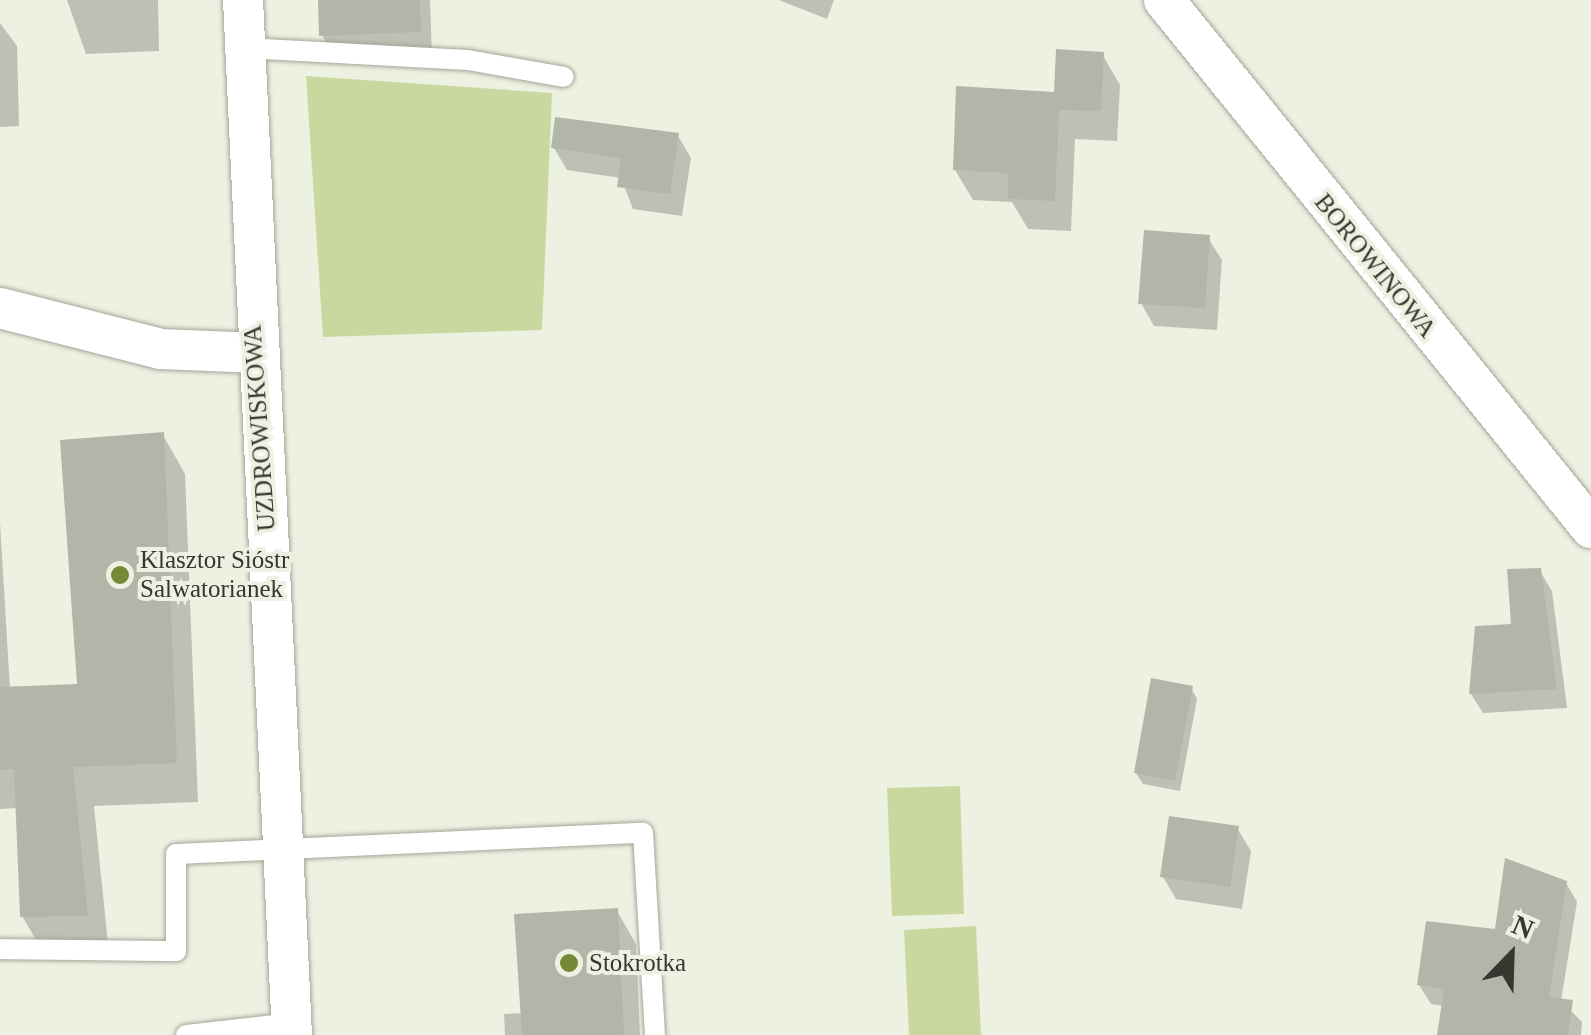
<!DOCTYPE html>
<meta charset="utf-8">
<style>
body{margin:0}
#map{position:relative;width:1591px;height:1035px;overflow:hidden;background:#edf1e2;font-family:Georgia,serif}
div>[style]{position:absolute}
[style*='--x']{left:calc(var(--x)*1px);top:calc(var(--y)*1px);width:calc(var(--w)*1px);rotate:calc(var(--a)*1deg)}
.green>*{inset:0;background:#cad89f}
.shadow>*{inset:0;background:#0003}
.building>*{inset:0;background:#b2b6a8}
.roads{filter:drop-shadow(0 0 2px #a3a799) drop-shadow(0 0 2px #a3a799)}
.lane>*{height:20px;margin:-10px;padding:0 10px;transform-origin:10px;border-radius:10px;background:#fff}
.street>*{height:40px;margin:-20px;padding:0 20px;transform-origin:20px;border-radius:20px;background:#fff}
.dots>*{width:28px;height:28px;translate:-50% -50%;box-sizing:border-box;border:5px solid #edf1e2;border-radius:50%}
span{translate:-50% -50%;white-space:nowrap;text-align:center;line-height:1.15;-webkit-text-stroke:8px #edf1e2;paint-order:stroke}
.street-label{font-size:25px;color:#353731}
.poi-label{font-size:25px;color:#353731}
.left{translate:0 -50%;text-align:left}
.north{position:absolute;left:1461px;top:905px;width:100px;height:100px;-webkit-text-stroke:8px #edf1e2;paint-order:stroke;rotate:23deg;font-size:28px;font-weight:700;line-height:40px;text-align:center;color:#353731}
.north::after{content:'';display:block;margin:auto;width:35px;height:45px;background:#353731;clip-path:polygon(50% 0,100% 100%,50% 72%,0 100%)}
</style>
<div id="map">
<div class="green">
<i style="clip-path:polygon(306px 76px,552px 93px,542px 330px,323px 337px)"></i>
<i style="clip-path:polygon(960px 786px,964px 914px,892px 916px,887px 788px)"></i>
<i style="clip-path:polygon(976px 926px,981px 1035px,909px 1035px,904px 930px)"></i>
</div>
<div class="shadow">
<i style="clip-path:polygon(67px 0,158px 0,159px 51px,86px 54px)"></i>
<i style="clip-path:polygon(320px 0,430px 0,432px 55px,335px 58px,322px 35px)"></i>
<i style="clip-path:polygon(779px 0,834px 0,827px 19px)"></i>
<i style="clip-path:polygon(0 23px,17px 46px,19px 126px,0 127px)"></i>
<i style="clip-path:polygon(1102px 54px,1120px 85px,1117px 141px,1075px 139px,1071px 231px,1028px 229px,1012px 202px,973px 200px,955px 170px)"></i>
<i style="clip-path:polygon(678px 136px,691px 158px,682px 216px,633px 209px,621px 178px,567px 170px,554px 148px)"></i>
<i style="clip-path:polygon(1208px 238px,1222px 260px,1217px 330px,1154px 326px,1141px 303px)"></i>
<i style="clip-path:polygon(163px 435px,185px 474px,198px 802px,94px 806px,109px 954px,45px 955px,22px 916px,18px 808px,0 809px,0 522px,10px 689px,79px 686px)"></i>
<i style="clip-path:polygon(1540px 571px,1552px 591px,1567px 708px,1483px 713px,1471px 694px)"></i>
<i style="clip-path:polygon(1191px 688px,1197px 699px,1180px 791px,1143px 784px,1136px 773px)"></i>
<i style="clip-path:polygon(1237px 828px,1251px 851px,1242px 909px,1176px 899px,1163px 877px)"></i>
<i style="clip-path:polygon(1566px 883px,1577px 902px,1561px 1001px,1582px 1022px,1581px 1035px,1439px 1035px,1444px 1006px,1431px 1004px,1419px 985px)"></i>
<i style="clip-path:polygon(617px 911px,636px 944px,640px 1035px,505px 1035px,504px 1014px,523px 1013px)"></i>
</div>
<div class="building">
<i style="clip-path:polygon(318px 0,420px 0,421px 32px,319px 36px)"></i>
<i style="clip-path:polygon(1056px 49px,1104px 52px,1101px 111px,1059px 110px,1055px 201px,1008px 199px,1008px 173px,953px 170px,956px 86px,1054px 92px)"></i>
<i style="clip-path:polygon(555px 117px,679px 133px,670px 194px,617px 187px,621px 158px,551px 148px)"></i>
<i style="clip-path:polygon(1144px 230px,1210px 235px,1205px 308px,1138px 304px)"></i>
<i style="clip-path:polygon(164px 432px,177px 763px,73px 767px,88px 916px,20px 917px,14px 769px,0 770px,0 687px,77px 684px,60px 440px)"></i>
<i style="clip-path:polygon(1541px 568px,1557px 689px,1469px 694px,1475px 626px,1511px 624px,1507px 569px)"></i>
<i style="clip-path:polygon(1151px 678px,1193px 686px,1175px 781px,1134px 773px)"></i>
<i style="clip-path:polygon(1169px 816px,1239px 826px,1230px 887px,1160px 877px)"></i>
<i style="clip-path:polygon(1505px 858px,1567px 881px,1549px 997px,1573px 1000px,1568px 1035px,1437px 1035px,1444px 989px,1417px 985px,1426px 921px,1495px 929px)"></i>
<i style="clip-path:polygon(618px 908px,624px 1035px,522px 1035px,514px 914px)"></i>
</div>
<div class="roads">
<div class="lane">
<i style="--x:245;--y:48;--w:223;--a:3.1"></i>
<i style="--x:468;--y:60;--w:97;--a:10"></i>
<i style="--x:0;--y:949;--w:176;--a:0.7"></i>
<i style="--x:176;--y:951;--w:97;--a:-90"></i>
<i style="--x:176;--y:854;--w:467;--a:-2.6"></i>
<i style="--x:643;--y:833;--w:202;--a:86.6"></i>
<i style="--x:186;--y:1035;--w:106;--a:-6.5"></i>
</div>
<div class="street">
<i style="--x:243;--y:0;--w:1036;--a:87.29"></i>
<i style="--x:1164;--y:0;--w:679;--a:51.04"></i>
<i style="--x:0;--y:308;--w:166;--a:14.3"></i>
<i style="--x:161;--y:349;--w:97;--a:2.4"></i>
</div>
</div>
<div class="dots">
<i style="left:120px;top:575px;background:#778837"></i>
<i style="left:569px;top:963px;background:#778837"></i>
</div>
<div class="street-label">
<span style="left:1375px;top:266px;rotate:51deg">BOROWINOWA</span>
<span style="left:260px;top:428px;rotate:-94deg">UZDROWISKOWA</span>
</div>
<div class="poi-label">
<span class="left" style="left:140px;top:575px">Klasztor Sióstr<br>Salwatorianek</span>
<span class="left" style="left:589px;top:963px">Stokrotka</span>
</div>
<div class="north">N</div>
</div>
